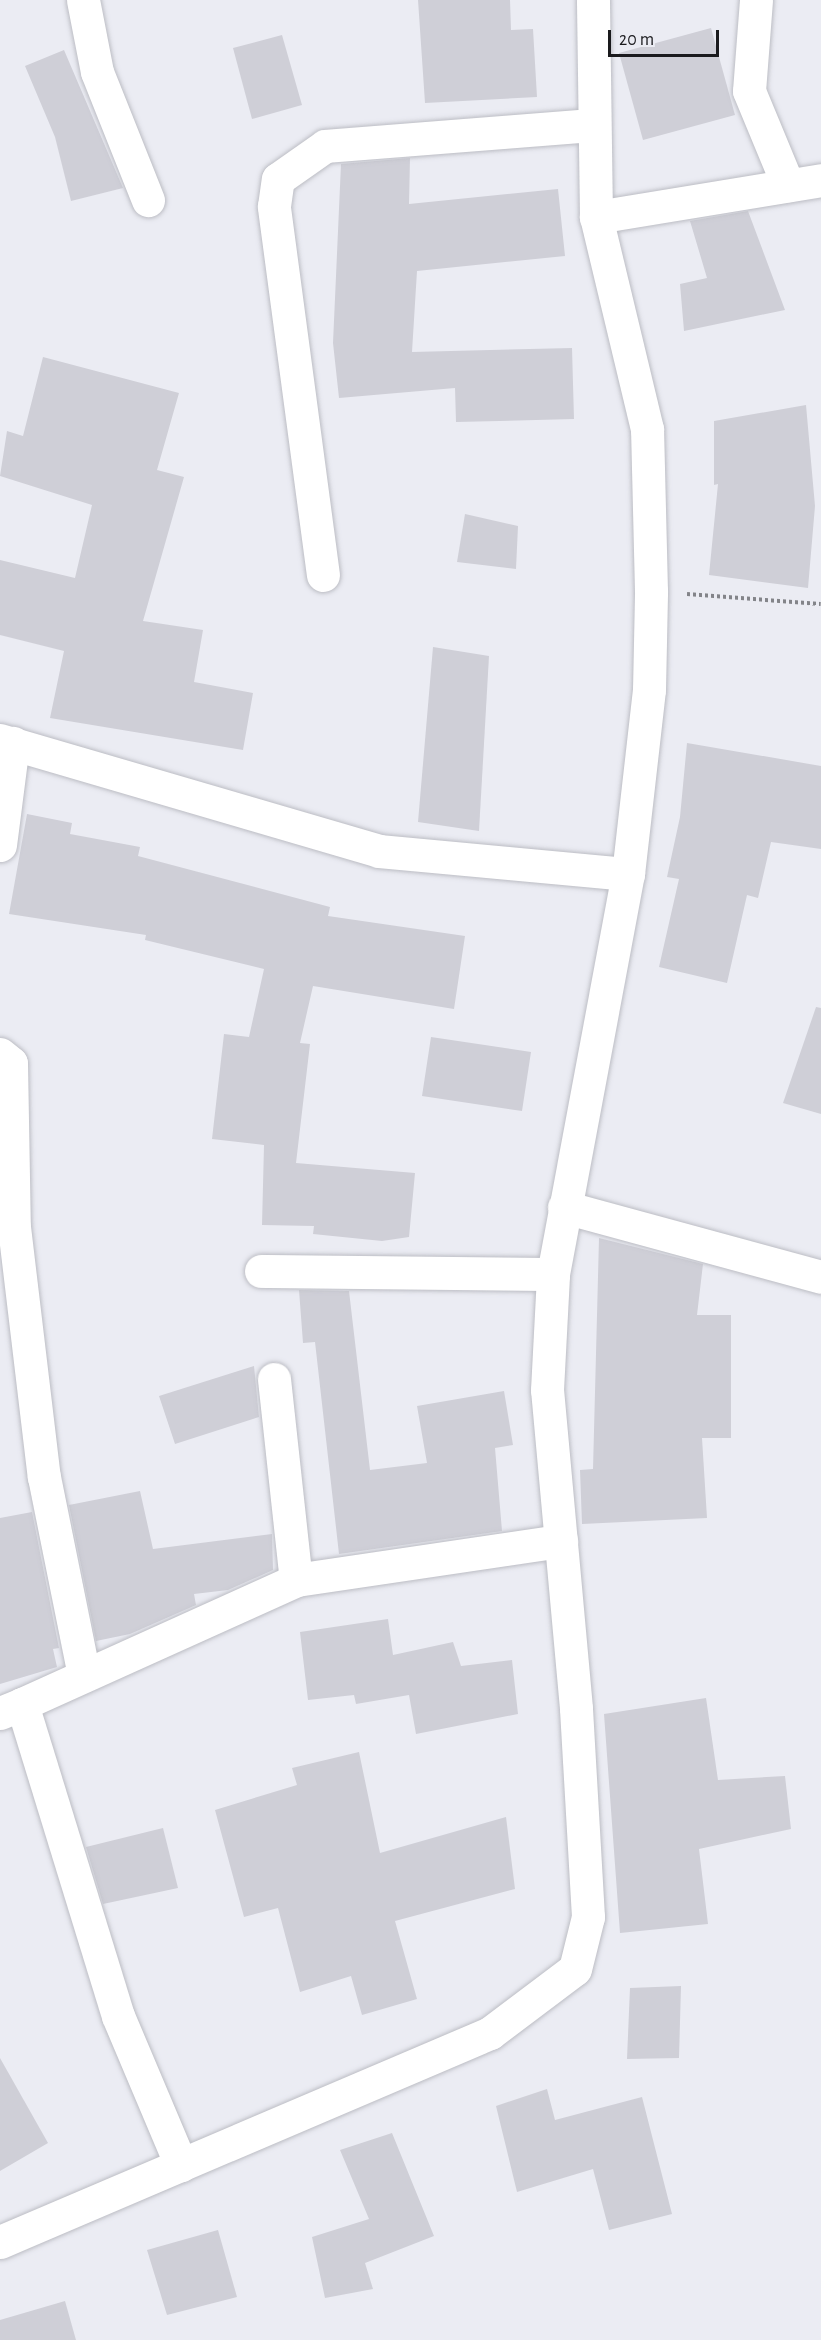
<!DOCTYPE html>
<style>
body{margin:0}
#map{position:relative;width:821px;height:2340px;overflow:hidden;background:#ebecf3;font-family:"Alegreya Sans",sans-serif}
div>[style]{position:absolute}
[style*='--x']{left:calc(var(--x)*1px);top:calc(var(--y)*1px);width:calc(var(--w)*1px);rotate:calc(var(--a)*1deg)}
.building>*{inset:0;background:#cfcfd7}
.path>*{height:4px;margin-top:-2px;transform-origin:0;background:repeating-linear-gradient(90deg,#838489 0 3px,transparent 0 6px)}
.roads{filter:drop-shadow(0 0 2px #bcbdc4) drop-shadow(0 0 2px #bcbdc4)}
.minor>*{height:33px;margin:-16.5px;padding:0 16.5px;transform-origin:16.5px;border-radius:16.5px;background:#fff}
span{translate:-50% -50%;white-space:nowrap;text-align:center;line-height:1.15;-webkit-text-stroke:4.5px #ebecf3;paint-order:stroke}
.scale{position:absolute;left:608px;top:30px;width:111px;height:27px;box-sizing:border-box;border:3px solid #1a1a1d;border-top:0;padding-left:8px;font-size:18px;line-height:21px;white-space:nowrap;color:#1a1a1d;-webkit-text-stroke:4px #ebecf3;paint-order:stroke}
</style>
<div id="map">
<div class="building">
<i style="clip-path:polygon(418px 0,510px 0,511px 30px,533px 29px,537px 97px,425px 103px)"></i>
<i style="clip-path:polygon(711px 28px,735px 115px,643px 140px,619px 53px)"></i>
<i style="clip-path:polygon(282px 35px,302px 105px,252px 119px,233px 48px)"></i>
<i style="clip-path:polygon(64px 50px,123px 188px,71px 201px,55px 137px,25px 66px)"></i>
<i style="clip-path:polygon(410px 158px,409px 204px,558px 189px,565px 256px,417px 271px,412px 352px,572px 348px,574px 419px,456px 422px,455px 388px,339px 398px,333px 343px,341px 164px)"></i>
<i style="clip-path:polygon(748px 211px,785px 310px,684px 331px,680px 284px,707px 278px,690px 221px)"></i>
<i style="clip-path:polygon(43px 357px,179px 393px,157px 470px,184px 477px,143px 621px,203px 630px,194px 682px,253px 693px,243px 750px,50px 718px,64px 651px,0 635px,0 560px,75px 578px,92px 505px,0 476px,7px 431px,23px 436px)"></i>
<i style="clip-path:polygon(806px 405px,815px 506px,808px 588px,709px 575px,718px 484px,714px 485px,714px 421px)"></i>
<i style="clip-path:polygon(465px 514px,518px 526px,516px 569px,457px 562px)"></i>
<i style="clip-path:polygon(433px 647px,489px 656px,479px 831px,418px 822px)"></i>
<i style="clip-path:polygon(687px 743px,821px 766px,821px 849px,771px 842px,758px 898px,747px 895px,727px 983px,659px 967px,679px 879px,667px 877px,680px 817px)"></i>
<i style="clip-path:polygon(27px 814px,72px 823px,70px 834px,140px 847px,138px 856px,330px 907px,328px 916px,465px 936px,454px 1009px,313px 986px,300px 1043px,310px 1044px,296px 1163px,415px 1173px,409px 1237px,382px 1241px,313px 1234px,314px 1226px,262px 1225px,264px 1145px,212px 1139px,224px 1034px,249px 1037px,264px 969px,145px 940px,146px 935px,9px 914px)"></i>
<i style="clip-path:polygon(816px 1007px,821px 1008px,821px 1114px,783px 1103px)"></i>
<i style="clip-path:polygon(431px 1037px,531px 1052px,522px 1111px,422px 1096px)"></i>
<i style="clip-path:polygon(599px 1238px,703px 1264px,697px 1315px,731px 1315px,731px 1438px,702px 1438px,707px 1518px,582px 1524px,580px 1470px,593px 1469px)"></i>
<i style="clip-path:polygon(299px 1290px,349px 1291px,370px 1470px,427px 1463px,417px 1406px,504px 1391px,513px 1445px,495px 1448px,502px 1531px,339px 1554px,315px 1342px,303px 1343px)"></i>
<i style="clip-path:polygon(254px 1366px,259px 1417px,175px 1444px,159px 1396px)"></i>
<i style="clip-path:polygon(140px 1491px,153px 1549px,272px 1534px,273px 1570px,228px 1590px,194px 1594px,196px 1605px,130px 1634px,96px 1641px,69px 1505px)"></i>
<i style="clip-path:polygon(32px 1512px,59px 1648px,53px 1649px,57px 1667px,0 1684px,0 1518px)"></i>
<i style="clip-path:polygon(388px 1619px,393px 1655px,453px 1642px,461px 1666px,512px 1660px,518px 1714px,416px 1734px,409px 1695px,356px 1704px,354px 1695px,308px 1700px,300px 1632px)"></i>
<i style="clip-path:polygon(706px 1698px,718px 1780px,785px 1776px,791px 1829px,699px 1849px,708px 1924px,620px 1933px,604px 1714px)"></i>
<i style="clip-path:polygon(359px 1752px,380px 1853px,506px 1817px,515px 1889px,395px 1921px,417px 1999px,362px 2015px,351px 1976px,300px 1992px,278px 1908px,244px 1917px,215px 1810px,297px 1785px,292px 1768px)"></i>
<i style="clip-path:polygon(163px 1828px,178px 1888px,103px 1904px,86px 1847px)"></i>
<i style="clip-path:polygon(681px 1986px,679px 2058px,627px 2059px,630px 1988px)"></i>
<i style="clip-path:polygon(0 2058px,48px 2143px,0 2171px)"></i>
<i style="clip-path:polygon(547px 2089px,555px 2120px,642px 2097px,672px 2214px,609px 2230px,593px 2169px,517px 2192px,496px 2106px)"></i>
<i style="clip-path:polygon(392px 2133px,434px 2236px,365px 2263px,373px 2289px,325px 2298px,312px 2237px,369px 2219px,340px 2150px)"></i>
<i style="clip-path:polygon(218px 2230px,237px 2297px,167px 2315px,147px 2250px)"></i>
<i style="clip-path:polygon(65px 2301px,76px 2340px,0 2340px,0 2320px)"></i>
</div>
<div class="path">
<i style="--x:687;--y:594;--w:134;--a:4.3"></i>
</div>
<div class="roads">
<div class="minor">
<i style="--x:83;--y:0;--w:73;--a:79"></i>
<i style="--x:97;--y:72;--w:138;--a:68.3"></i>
<i style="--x:756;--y:0;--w:91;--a:94.4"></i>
<i style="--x:749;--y:91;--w:102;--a:67.5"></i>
<i style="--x:596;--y:217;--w:228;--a:-9.3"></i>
<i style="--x:323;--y:575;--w:372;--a:-97.6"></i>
<i style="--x:274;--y:206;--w:27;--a:-82"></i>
<i style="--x:278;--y:179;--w:57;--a:-35.1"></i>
<i style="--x:325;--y:146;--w:267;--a:-4.5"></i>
<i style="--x:0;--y:740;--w:395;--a:16.3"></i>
<i style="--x:379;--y:851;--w:250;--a:5.3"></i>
<i style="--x:0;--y:845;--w:103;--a:-82.7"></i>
<i style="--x:0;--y:1054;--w:14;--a:39"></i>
<i style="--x:11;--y:1063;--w:164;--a:89"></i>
<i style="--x:14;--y:1227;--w:252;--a:83.2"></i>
<i style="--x:44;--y:1477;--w:202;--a:78.6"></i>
<i style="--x:564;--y:1207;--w:266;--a:15.2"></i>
<i style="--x:261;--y:1271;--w:292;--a:0.6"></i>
<i style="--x:274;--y:1379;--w:202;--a:83.8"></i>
<i style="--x:22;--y:1704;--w:301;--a:-24.3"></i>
<i style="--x:296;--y:1580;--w:268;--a:-8.4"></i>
<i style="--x:0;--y:1713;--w:24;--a:-22"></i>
<i style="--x:22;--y:1704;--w:326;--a:72.9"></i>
<i style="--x:118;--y:2016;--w:162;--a:67.1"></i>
<i style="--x:0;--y:2242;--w:533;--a:-23.1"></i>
<i style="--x:490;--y:2033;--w:106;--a:-37"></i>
<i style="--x:575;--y:1969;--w:54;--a:-76"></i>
<i style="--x:588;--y:1917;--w:209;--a:-93.3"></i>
<i style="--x:576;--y:1708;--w:319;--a:-95.2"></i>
<i style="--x:547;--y:1390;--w:116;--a:-87"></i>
<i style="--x:553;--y:1274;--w:407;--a:-79.4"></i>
<i style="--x:628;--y:874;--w:185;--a:-83.5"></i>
<i style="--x:649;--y:690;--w:99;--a:-88.8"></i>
<i style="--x:651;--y:591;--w:162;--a:-91.4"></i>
<i style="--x:647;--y:429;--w:218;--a:-103.5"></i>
<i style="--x:596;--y:217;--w:217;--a:-90.8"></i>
</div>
</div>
<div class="scale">20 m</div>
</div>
